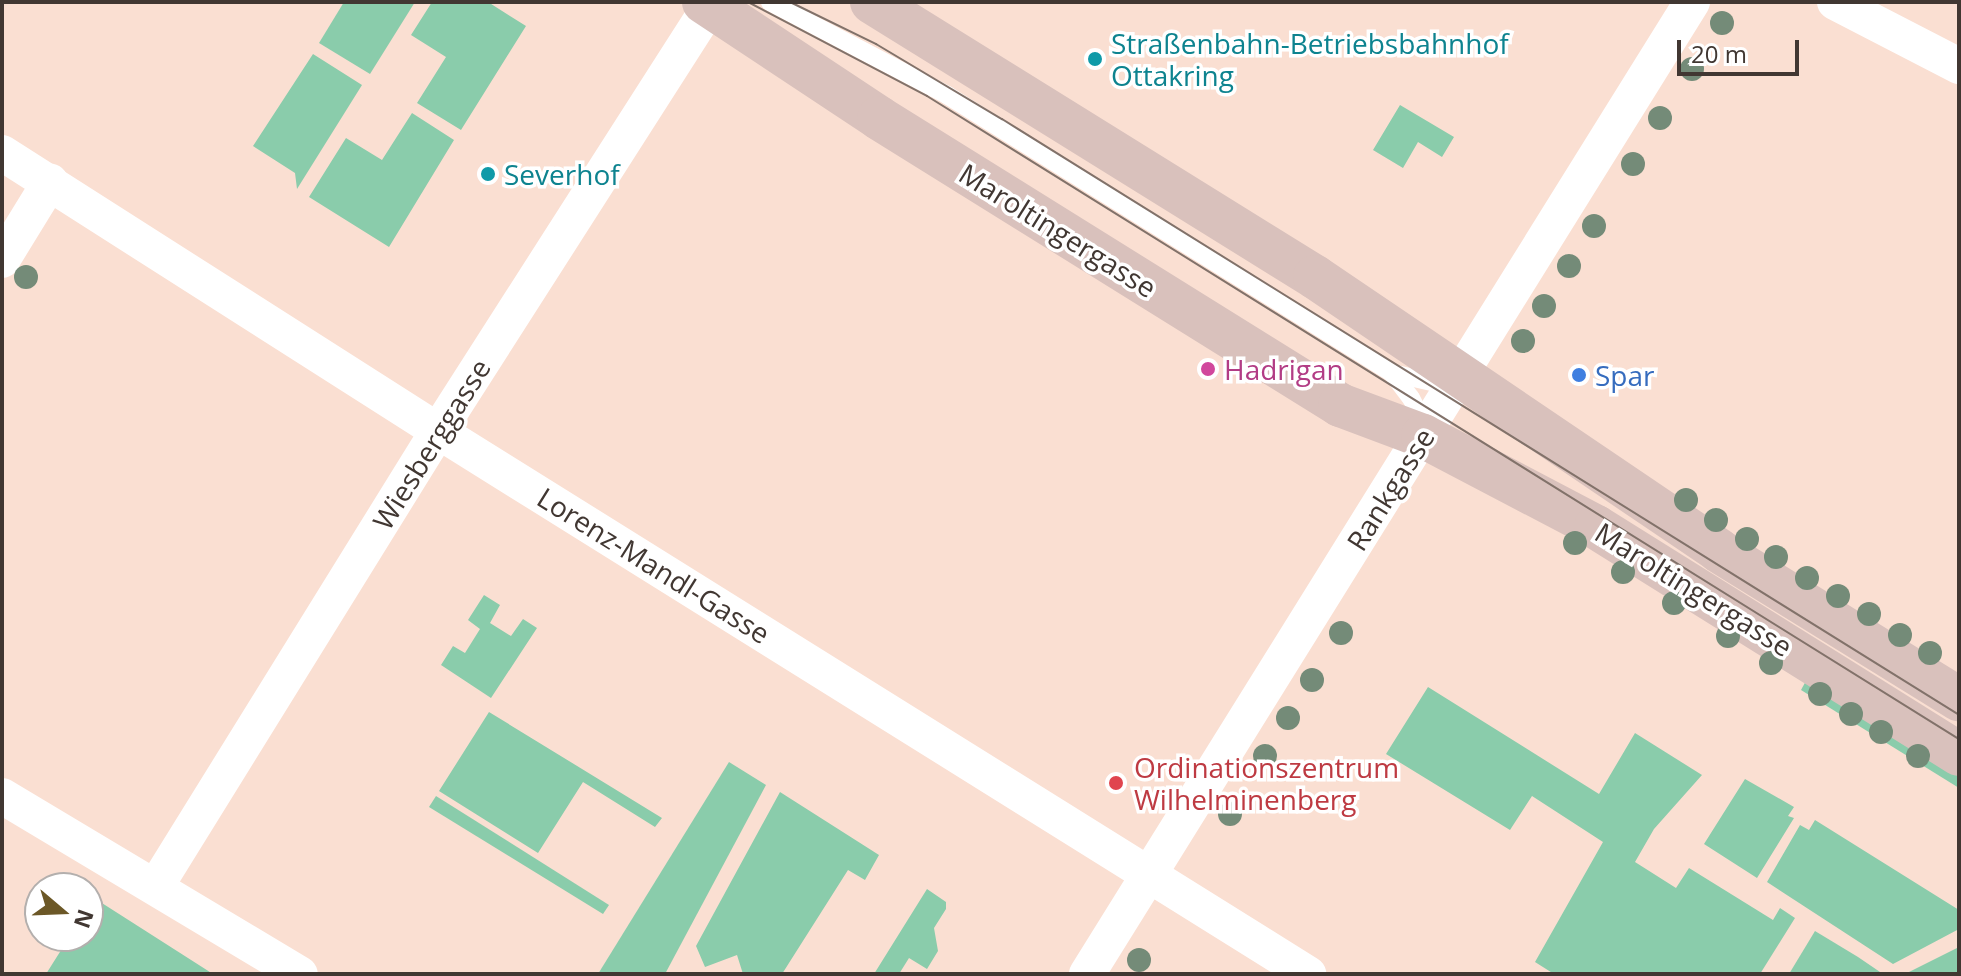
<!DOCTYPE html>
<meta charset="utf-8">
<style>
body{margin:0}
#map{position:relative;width:1961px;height:976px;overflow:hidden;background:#fadfd2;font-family:"Open Sans",sans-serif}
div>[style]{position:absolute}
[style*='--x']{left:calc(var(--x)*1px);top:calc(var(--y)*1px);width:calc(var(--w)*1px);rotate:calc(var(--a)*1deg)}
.green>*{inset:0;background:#8accab}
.service>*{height:18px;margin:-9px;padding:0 9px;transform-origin:9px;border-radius:9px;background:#fff}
.minor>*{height:36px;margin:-18px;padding:0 18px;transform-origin:18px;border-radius:18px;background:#fff}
.secondary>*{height:44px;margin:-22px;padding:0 22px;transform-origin:22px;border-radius:22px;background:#d9c1bc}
.tram>*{height:2px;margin:-1px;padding:0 1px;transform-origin:1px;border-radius:1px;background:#82726a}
.trees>*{width:24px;height:24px;margin:-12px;border-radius:50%;background:#748b78}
.dots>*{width:22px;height:22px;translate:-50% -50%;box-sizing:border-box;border:4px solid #fff;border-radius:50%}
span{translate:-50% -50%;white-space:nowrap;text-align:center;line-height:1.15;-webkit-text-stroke:7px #fff;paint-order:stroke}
.culture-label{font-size:28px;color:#0d838f}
.left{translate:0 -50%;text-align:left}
.street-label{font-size:28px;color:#413732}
.hotel-label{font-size:28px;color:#b23c85}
.shop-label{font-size:28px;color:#366cbe}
.health-label{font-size:28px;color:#be3a42}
.frame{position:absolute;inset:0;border:4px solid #413732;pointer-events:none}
.north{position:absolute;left:24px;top:872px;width:80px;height:80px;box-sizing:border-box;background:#fff;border:2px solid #b3afad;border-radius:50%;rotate:109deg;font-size:22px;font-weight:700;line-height:32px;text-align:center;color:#413732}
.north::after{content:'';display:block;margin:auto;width:28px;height:36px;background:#6c5827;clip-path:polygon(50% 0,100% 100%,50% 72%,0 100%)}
.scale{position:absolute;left:1677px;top:40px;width:122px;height:36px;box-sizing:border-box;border:4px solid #413732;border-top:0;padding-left:10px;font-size:24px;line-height:28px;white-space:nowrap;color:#413732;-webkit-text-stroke:6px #fff;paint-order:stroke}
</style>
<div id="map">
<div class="green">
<i style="clip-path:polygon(344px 2px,415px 2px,370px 74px,319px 43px)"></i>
<i style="clip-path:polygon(432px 2px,488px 2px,526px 26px,461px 130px,417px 103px,446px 57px,411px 35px)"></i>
<i style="clip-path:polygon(313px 54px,362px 85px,297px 189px,295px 173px,253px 146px)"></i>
<i style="clip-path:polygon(1400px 105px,1454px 137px,1442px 157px,1418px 142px,1403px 168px,1373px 150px)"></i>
<i style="clip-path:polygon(412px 113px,454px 140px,389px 247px,309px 197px,346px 138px,382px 160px)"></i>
<i style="clip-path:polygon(484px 595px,500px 605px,490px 623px,511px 636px,523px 619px,537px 628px,491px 698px,441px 665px,453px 646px,465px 653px,480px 629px,468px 620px)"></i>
<i style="clip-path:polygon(1807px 679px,1959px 774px,1959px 788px,1801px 690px)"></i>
<i style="clip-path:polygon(1428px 687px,1599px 794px,1635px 733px,1702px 775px,1654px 829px,1635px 862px,1676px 888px,1689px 868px,1773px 920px,1780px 908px,1795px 918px,1760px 974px,1554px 974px,1535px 962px,1603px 842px,1532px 796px,1510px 830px,1386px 754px)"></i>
<i style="clip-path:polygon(489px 712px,662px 818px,655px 827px,583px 782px,538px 853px,439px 791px)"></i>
<i style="clip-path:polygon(729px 762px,766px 785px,665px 974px,598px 974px)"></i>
<i style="clip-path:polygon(1745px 779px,1794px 807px,1788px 816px,1794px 818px,1757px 878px,1704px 844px)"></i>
<i style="clip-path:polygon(780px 792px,879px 855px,865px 880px,848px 870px,782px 974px,743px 974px,737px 955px,705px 967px,696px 946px)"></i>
<i style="clip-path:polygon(436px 796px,609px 905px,603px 914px,429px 807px)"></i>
<i style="clip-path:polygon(1815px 820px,1959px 910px,1959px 929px,1893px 964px,1767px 882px,1800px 825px,1809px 830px)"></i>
<i style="clip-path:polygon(927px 889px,946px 902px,946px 909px,934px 928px,938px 951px,927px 969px,909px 958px,899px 974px,874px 974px)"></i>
<i style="clip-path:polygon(94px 898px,141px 928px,213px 974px,46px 974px,70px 936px,88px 936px,88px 907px)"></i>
<i style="clip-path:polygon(1815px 931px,1858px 957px,1883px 974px,1789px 974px)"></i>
<i style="clip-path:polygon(1959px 947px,1959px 974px,1905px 974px)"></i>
</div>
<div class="service">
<i style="--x:770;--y:2;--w:200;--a:27.7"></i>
<i style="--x:947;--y:95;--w:525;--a:31.99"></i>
<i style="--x:1392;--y:373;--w:45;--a:12.8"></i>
<i style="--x:1436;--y:383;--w:17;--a:-13"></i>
<i style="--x:1392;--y:373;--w:31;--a:53"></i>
<i style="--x:1411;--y:398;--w:29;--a:63"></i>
<i style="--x:1424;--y:424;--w:9;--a:96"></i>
</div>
<div class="minor">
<i style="--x:1835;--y:2;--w:140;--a:27.3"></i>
<i style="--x:2;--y:153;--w:517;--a:32.52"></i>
<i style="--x:438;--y:431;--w:1026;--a:31.97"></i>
<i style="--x:2;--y:260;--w:92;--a:-58.4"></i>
<i style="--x:2;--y:796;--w:347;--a:30.9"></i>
<i style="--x:156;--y:886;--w:535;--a:-58.21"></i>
<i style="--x:438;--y:431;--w:505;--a:-57.38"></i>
<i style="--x:1087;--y:974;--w:1145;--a:-58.1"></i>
</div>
<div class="secondary">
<i style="--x:704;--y:2;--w:210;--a:33.5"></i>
<i style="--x:879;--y:118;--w:543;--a:31.9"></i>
<i style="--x:1340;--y:405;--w:89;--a:20.5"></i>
<i style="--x:1423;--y:436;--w:195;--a:27.7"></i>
<i style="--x:1596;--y:527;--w:428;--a:32"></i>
<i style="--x:872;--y:2;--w:521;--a:31.83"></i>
<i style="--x:1315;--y:277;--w:488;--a:34.1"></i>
<i style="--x:1719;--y:551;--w:282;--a:31.7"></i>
</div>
<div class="tram">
<i style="--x:748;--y:2;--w:202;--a:27.7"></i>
<i style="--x:927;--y:96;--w:1216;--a:31.93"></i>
<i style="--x:790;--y:2;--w:96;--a:26"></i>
<i style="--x:876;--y:44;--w:147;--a:30.8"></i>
<i style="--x:1002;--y:119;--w:1127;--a:31.91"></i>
</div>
<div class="trees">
<i style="left:1722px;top:23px"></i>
<i style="left:1692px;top:69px"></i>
<i style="left:1660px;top:118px"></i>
<i style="left:1633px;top:164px"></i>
<i style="left:1594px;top:226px"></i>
<i style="left:1569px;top:266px"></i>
<i style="left:26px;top:277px"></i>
<i style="left:1544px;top:306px"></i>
<i style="left:1523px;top:341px"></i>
<i style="left:1686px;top:500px"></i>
<i style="left:1716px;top:520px"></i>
<i style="left:1747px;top:539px"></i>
<i style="left:1575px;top:543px"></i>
<i style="left:1776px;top:557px"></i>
<i style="left:1623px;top:572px"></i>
<i style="left:1807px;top:578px"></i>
<i style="left:1838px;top:596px"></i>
<i style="left:1674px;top:603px"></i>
<i style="left:1869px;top:614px"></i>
<i style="left:1341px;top:633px"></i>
<i style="left:1900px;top:635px"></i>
<i style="left:1728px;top:636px"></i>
<i style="left:1930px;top:653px"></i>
<i style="left:1771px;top:663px"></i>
<i style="left:1312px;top:680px"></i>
<i style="left:1820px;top:694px"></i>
<i style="left:1851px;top:714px"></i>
<i style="left:1288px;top:718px"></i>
<i style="left:1881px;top:732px"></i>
<i style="left:1265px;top:756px"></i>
<i style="left:1918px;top:756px"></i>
<i style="left:1230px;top:814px"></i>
<i style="left:1139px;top:960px"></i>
</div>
<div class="dots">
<i style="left:1095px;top:59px;background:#0f9aa8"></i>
<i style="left:488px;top:174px;background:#0f9aa8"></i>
<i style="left:1208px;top:369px;background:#d1479c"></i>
<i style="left:1579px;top:375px;background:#3f7fe0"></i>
<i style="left:1116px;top:783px;background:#e0444e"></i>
</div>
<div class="culture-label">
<span class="left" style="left:1111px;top:59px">Straßenbahn-Betriebsbahnhof<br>Ottakring</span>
<span class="left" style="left:504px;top:174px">Severhof</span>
</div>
<div class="street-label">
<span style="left:1058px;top:230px;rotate:32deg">Maroltingergasse</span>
<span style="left:431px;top:444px;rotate:-58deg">Wiesberggasse</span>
<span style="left:1390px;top:489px;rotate:-58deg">Rankgasse</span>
<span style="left:654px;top:565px;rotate:32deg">Lorenz-Mandl-Gasse</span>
<span style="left:1694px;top:589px;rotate:32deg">Maroltingergasse</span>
</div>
<div class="hotel-label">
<span class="left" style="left:1224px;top:369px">Hadrigan</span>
</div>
<div class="shop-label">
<span class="left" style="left:1595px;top:375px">Spar</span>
</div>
<div class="health-label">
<span class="left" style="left:1134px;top:783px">Ordinationszentrum<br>Wilhelminenberg</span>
</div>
<div class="frame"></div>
<div class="north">N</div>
<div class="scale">20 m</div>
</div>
